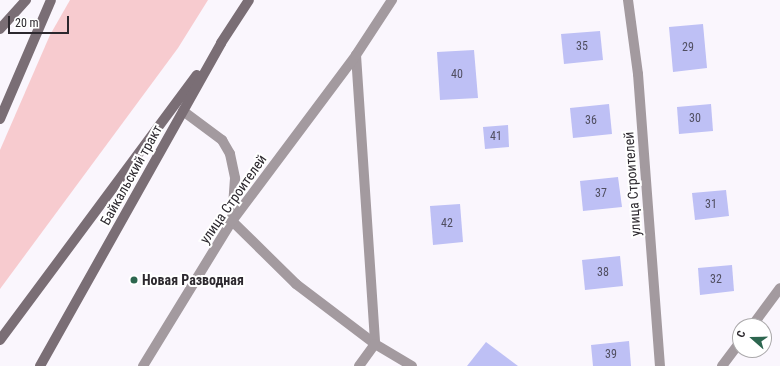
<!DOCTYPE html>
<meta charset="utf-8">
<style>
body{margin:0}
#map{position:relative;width:780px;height:366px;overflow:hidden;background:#faf6fd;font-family:"Roboto Condensed",sans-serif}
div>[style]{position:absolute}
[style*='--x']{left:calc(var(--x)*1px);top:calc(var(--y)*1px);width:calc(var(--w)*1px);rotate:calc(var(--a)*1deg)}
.green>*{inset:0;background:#f7cbcf}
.building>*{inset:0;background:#bec0f5}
.lane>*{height:10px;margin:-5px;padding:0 5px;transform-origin:5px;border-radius:5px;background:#a39a9f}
.street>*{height:10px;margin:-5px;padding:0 5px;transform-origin:5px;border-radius:5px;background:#a39a9f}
.secondary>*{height:10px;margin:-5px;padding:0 5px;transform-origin:5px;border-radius:5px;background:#7a6e75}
.dots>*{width:11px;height:11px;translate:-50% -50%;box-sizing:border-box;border:2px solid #fff;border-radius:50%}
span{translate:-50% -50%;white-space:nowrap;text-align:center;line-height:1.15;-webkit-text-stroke:4px #fff;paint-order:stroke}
.number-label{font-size:12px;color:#504e60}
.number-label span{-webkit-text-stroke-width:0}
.street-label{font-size:14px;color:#2c282e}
.poi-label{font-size:14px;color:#2c282e;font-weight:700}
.left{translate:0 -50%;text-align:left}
.north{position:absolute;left:732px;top:318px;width:40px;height:40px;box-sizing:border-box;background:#fff;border:1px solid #aba9ab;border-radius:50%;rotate:290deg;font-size:11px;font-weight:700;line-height:16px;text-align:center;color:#2c282e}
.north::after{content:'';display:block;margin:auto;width:14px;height:18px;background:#2d664f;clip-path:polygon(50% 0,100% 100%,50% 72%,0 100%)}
.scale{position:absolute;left:8px;top:16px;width:61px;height:18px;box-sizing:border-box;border:2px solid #2c282e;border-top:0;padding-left:5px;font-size:12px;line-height:14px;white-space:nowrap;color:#2c282e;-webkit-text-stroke:3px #fff;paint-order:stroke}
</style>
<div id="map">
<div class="green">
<i style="clip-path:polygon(70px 0,208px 0,178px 48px,0 289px,0 150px,50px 35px)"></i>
</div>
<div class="building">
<i style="clip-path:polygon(703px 24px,707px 68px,673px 72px,669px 27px)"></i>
<i style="clip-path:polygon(600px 31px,603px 60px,564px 64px,561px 34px)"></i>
<i style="clip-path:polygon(474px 50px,478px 98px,440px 100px,437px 52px)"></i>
<i style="clip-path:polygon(609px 104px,612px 134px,573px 138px,570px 108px)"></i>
<i style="clip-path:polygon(711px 104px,713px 131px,679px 134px,677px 107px)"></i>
<i style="clip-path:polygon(508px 125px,509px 147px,485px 149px,483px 127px)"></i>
<i style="clip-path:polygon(618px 177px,622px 207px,583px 211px,580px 181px)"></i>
<i style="clip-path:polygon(726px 190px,729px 216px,695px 220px,692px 193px)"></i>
<i style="clip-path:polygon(460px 204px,463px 242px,433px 245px,430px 206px)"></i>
<i style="clip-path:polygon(620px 256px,623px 286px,585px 290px,582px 260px)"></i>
<i style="clip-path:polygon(732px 265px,734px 291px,700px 295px,698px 268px)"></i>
<i style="clip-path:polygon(629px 341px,631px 366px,593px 366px,591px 345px)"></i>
<i style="clip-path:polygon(486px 342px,518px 366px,467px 366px)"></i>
</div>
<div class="lane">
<i style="--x:183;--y:111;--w:49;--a:36.6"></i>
<i style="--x:222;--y:140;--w:16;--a:60"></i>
<i style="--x:230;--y:154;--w:25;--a:78"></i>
<i style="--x:235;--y:178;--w:43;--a:94"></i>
<i style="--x:232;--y:221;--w:90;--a:44.5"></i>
<i style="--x:296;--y:284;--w:99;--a:37.2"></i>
</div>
<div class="street">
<i style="--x:628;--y:0;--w:75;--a:82.3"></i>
<i style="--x:638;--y:74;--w:293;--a:85.7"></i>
<i style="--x:356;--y:55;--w:290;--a:86.2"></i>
<i style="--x:375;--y:344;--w:43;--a:30.7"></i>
<i style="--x:752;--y:326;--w:47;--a:-53.6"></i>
<i style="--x:143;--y:366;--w:170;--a:-58.5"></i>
<i style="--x:232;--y:221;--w:207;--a:-53.2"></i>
<i style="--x:356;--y:55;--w:66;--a:-56.8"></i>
<i style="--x:359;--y:366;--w:27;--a:-54"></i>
<i style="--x:722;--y:366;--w:30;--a:-53"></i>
</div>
<div class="secondary">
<i style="--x:0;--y:29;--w:39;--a:-48"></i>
<i style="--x:0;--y:119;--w:129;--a:-66.8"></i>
<i style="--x:0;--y:340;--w:330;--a:-53.4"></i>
<i style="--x:40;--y:366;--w:370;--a:-60.7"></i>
<i style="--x:221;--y:43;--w:51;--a:-56.9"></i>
</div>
<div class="dots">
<i style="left:134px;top:280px;background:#2d664f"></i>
</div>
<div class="number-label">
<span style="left:582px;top:47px">35</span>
<span style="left:688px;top:48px">29</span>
<span style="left:457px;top:75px">40</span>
<span style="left:695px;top:119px">30</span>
<span style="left:591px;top:121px">36</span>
<span style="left:496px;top:137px">41</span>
<span style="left:601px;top:194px">37</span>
<span style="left:711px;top:205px">31</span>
<span style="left:447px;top:224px">42</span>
<span style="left:603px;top:273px">38</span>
<span style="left:716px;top:280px">32</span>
<span style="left:611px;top:355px">39</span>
</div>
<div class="street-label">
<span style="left:131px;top:175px;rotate:-61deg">Байкальский тракт</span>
<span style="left:632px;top:184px;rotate:-94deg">улица Строителей</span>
<span style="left:233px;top:199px;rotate:-55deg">улица Строителей</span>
</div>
<div class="poi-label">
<span class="left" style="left:142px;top:280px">Новая Разводная</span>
</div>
<div class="north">С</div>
<div class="scale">20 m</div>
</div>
